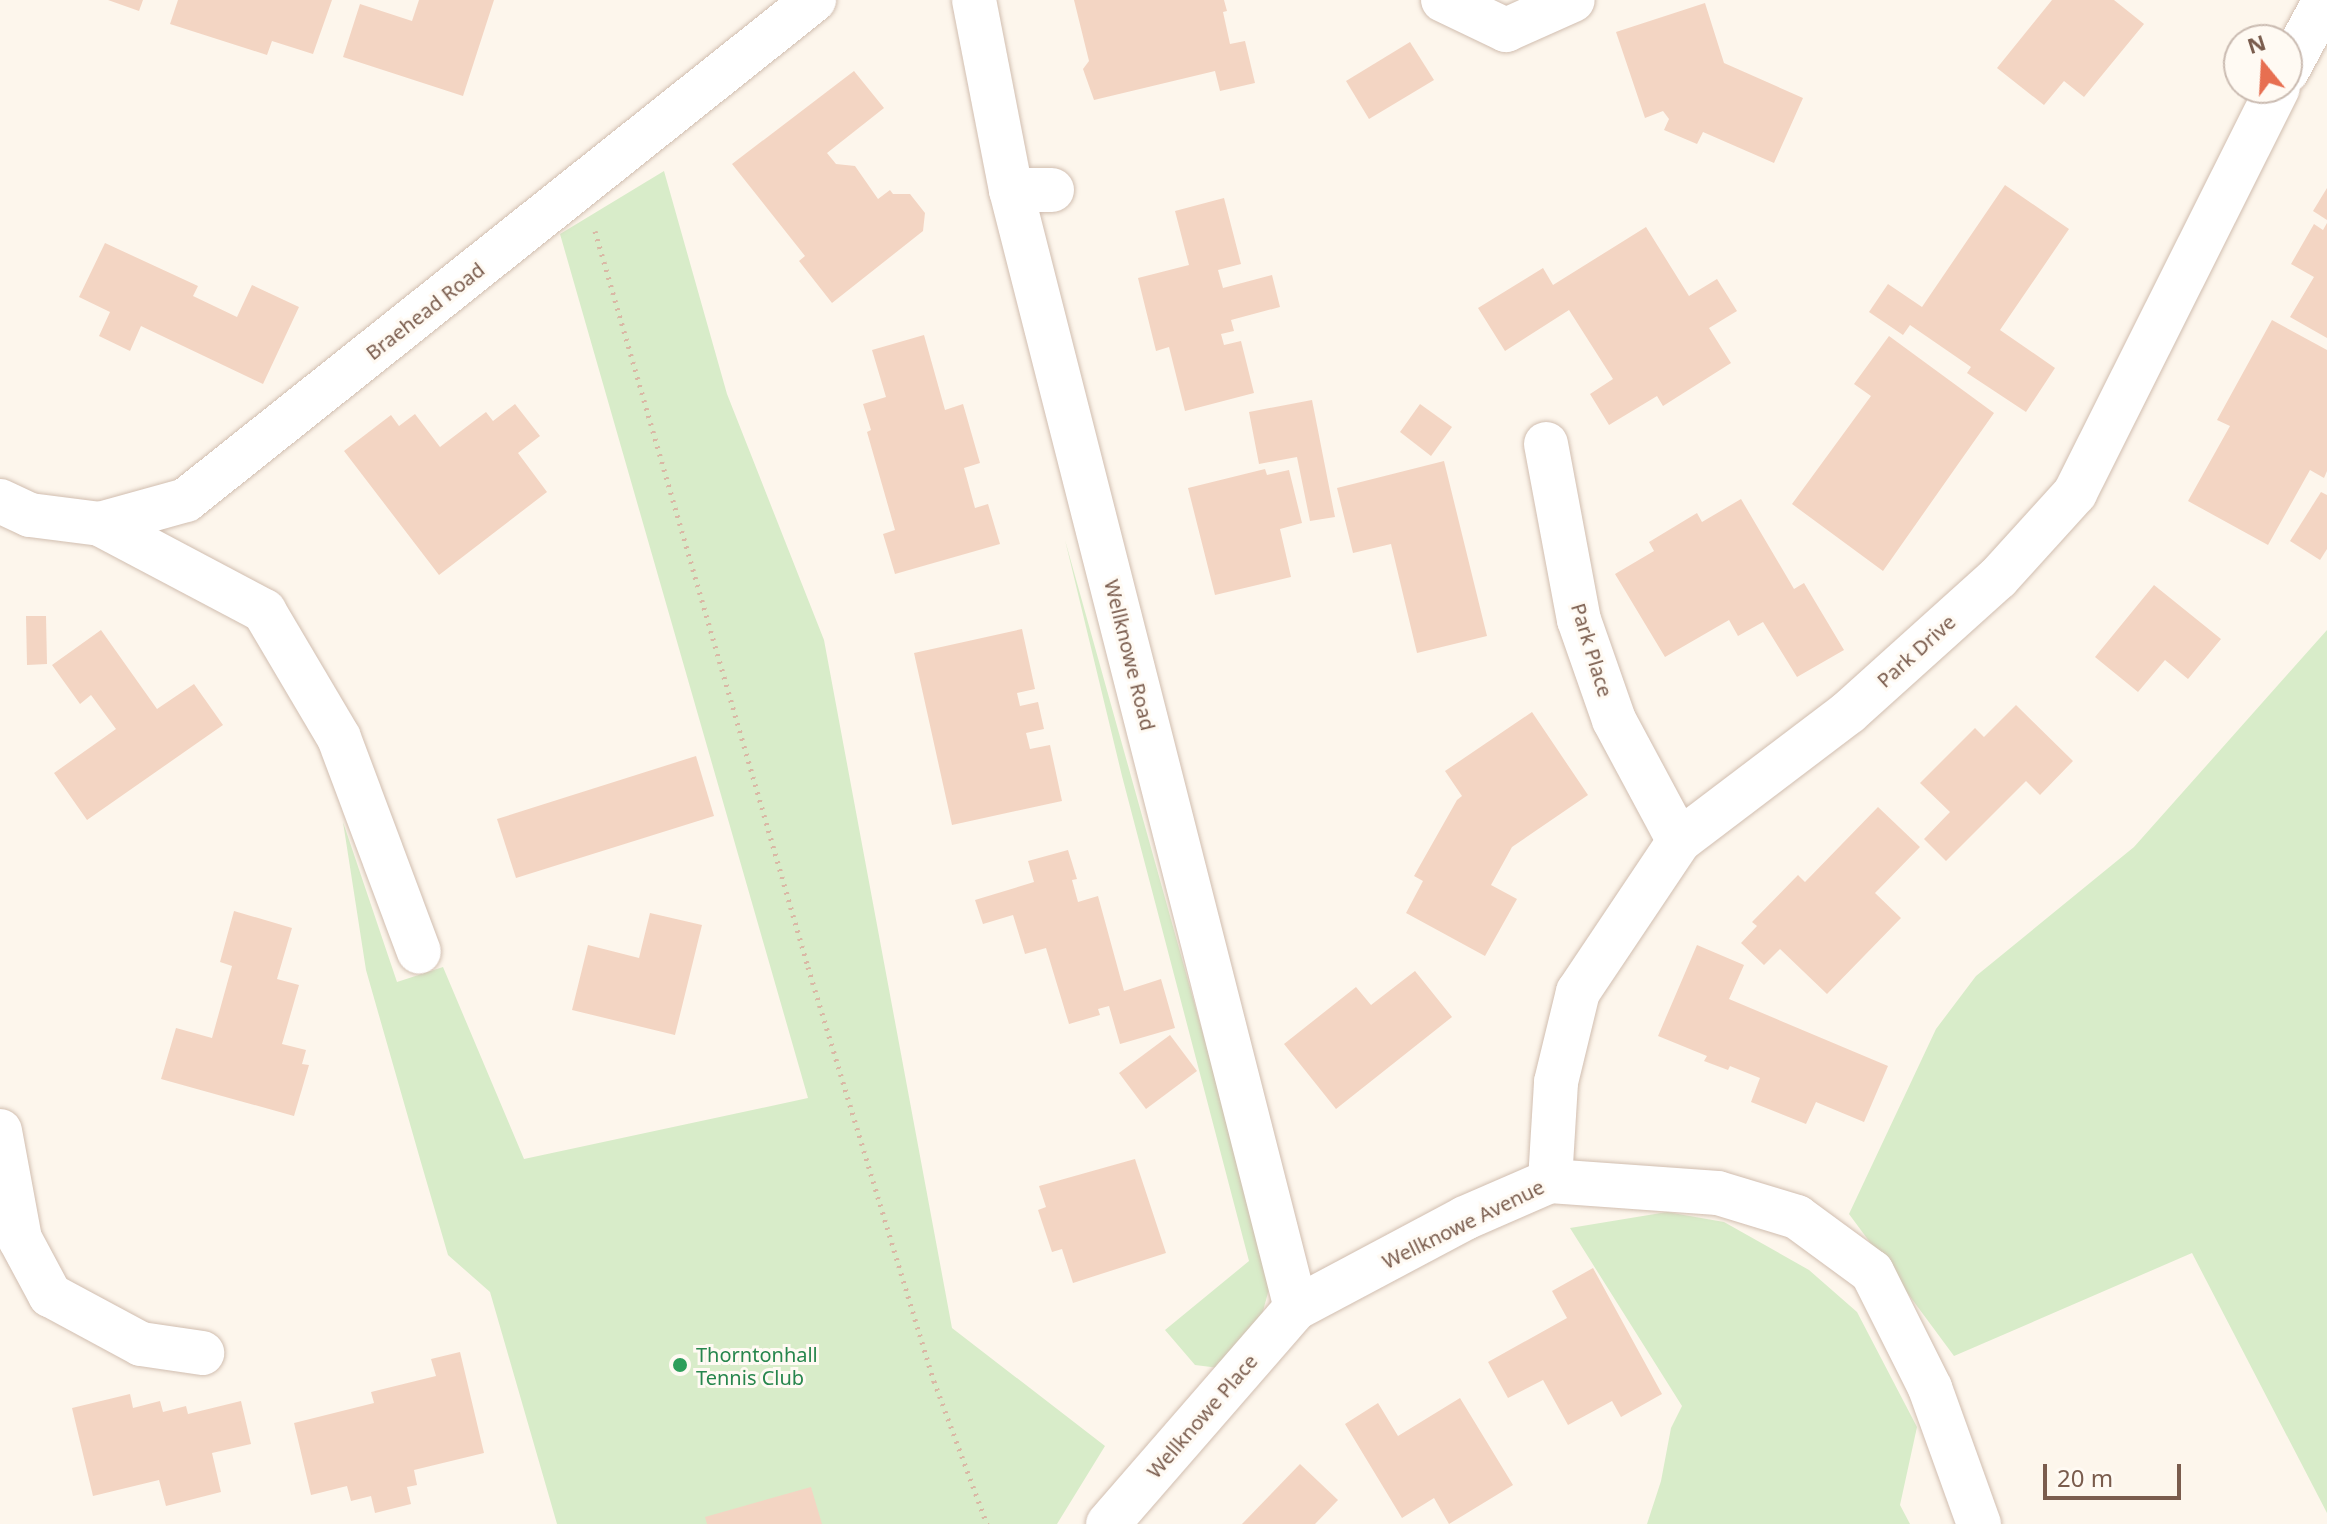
<!DOCTYPE html>
<style>
body{margin:0}
#map{position:relative;width:2327px;height:1524px;overflow:hidden;background:#fdf6ec;font-family:"Noto Sans",sans-serif}
div>[style]{position:absolute}
[style*='--x']{left:calc(var(--x)*1px);top:calc(var(--y)*1px);width:calc(var(--w)*1px);rotate:calc(var(--a)*1deg)}
.green>*{inset:0;background:#d8ecc9}
.building>*{inset:0;background:#f3d5c3}
.path>*{height:5px;margin-top:-2.5px;transform-origin:0;background:repeating-linear-gradient(90deg,#d9b8a5 0 2px,transparent 0 8px)}
.roads{filter:drop-shadow(0 0 2px #d1beb0) drop-shadow(0 0 2px #d1beb0)}
.minor>*{height:44px;margin:-22px;padding:0 22px;transform-origin:22px;border-radius:22px;background:#fff}
.dots>*{width:22px;height:22px;translate:-50% -50%;box-sizing:border-box;border:4px solid #fffaf3;border-radius:50%}
span{translate:-50% -50%;white-space:nowrap;text-align:center;line-height:1.15;-webkit-text-stroke:6px #fffaf3;paint-order:stroke}
.street-label{font-size:20px;color:#7a5c4d}
.leisure-label{font-size:20px;color:#27864d}
.left{translate:0 -50%;text-align:left}
.north{position:absolute;left:2223px;top:24px;width:80px;height:80px;box-sizing:border-box;background:#fffaf3;border:2px solid #cabbb1;border-radius:50%;rotate:342deg;font-size:22px;font-weight:700;line-height:32px;text-align:center;color:#7a5c4d}
.north::after{content:'';display:block;margin:auto;width:28px;height:36px;background:#e76f51;clip-path:polygon(50% 0,100% 100%,50% 72%,0 100%)}
.scale{position:absolute;left:2043px;top:1464px;width:138px;height:36px;box-sizing:border-box;border:4px solid #7a5c4d;border-top:0;padding-left:10px;font-size:24px;line-height:28px;white-space:nowrap;color:#7a5c4d;-webkit-text-stroke:6px #fffaf3;paint-order:stroke}
</style>
<div id="map">
<div class="green">
<i style="clip-path:polygon(664px 171px,727px 394px,824px 640px,952px 1328px,1105px 1446px,1057px 1524px,557px 1524px,490px 1292px,448px 1255px,420px 1159px,366px 970px,343px 822px,397px 982px,443px 967px,524px 1159px,808px 1098px,560px 234px)"></i>
<i style="clip-path:polygon(1065px 540px,1267px 1263px,1269px 1289px,1260px 1322px,1227px 1369px,1195px 1365px,1165px 1330px,1249px 1261px,1122px 776px)"></i>
<i style="clip-path:polygon(2327px 630px,2327px 1513px,2192px 1253px,1954px 1356px,1849px 1214px,1936px 1029px,1976px 976px,2134px 847px)"></i>
<i style="clip-path:polygon(1667px 1212px,1724px 1222px,1809px 1270px,1857px 1312px,1917px 1427px,1900px 1505px,1910px 1524px,1647px 1524px,1661px 1481px,1671px 1428px,1682px 1406px,1570px 1228px)"></i>
</div>
<div class="building">
<i style="clip-path:polygon(108px 0,143px 0,139px 11px)"></i>
<i style="clip-path:polygon(178px 0,332px 0,313px 54px,272px 41px,267px 55px,170px 24px)"></i>
<i style="clip-path:polygon(419px 0,494px 0,463px 96px,343px 57px,360px 4px,412px 21px)"></i>
<i style="clip-path:polygon(1074px 0,1224px 0,1227px 11px,1223px 12px,1230px 44px,1245px 41px,1255px 83px,1220px 91px,1215px 71px,1094px 100px,1083px 69px,1089px 61px)"></i>
<i style="clip-path:polygon(2052px 0,2114px 0,2144px 24px,2084px 97px,2064px 81px,2044px 105px,1997px 68px)"></i>
<i style="clip-path:polygon(1705px 3px,1724px 63px,1803px 98px,1774px 163px,1703px 132px,1697px 144px,1664px 130px,1669px 119px,1663px 111px,1645px 118px,1616px 32px)"></i>
<i style="clip-path:polygon(1410px 42px,1434px 80px,1369px 119px,1346px 81px)"></i>
<i style="clip-path:polygon(854px 71px,884px 108px,827px 153px,836px 164px,855px 166px,878px 199px,890px 190px,893px 194px,910px 194px,925px 213px,923px 231px,832px 303px,799px 261px,805px 256px,732px 164px)"></i>
<i style="clip-path:polygon(2005px 185px,2069px 229px,2000px 330px,2055px 368px,2026px 412px,1967px 373px,1971px 367px,1910px 325px,1903px 335px,1869px 312px,1888px 284px,1922px 307px)"></i>
<i style="clip-path:polygon(2327px 188px,2327px 220px,2313px 211px)"></i>
<i style="clip-path:polygon(1224px 198px,1241px 264px,1218px 270px,1223px 288px,1272px 275px,1280px 307px,1231px 320px,1234px 331px,1221px 334px,1224px 345px,1241px 341px,1254px 393px,1185px 411px,1169px 347px,1156px 351px,1138px 278px,1189px 265px,1175px 211px)"></i>
<i style="clip-path:polygon(2327px 223px,2327px 338px,2290px 317px,2314px 277px,2291px 264px,2314px 224px,2323px 230px)"></i>
<i style="clip-path:polygon(1646px 227px,1689px 296px,1717px 279px,1737px 311px,1709px 328px,1731px 363px,1663px 406px,1657px 396px,1609px 425px,1590px 394px,1613px 379px,1569px 310px,1505px 351px,1478px 308px,1543px 268px,1553px 285px)"></i>
<i style="clip-path:polygon(105px 243px,198px 286px,193px 296px,237px 317px,252px 285px,299px 307px,263px 384px,141px 326px,130px 351px,99px 336px,110px 312px,79px 297px)"></i>
<i style="clip-path:polygon(2272px 320px,2327px 350px,2327px 471px,2324px 478px,2310px 470px,2268px 545px,2188px 501px,2230px 426px,2217px 420px)"></i>
<i style="clip-path:polygon(924px 335px,945px 410px,963px 404px,980px 463px,964px 468px,975px 508px,988px 504px,1000px 544px,895px 574px,883px 534px,895px 530px,867px 432px,871px 430px,863px 404px,886px 397px,872px 350px)"></i>
<i style="clip-path:polygon(1889px 336px,1994px 413px,1883px 571px,1792px 504px,1871px 396px,1854px 384px)"></i>
<i style="clip-path:polygon(1312px 400px,1335px 517px,1310px 521px,1297px 457px,1259px 464px,1249px 412px)"></i>
<i style="clip-path:polygon(515px 404px,540px 436px,518px 453px,547px 492px,439px 575px,344px 451px,391px 415px,399px 426px,415px 414px,440px 447px,486px 412px,493px 421px)"></i>
<i style="clip-path:polygon(1420px 404px,1452px 427px,1431px 456px,1400px 432px)"></i>
<i style="clip-path:polygon(1444px 461px,1487px 636px,1417px 653px,1391px 544px,1353px 553px,1337px 488px)"></i>
<i style="clip-path:polygon(1265px 469px,1267px 475px,1289px 470px,1302px 523px,1280px 529px,1291px 577px,1215px 595px,1188px 488px)"></i>
<i style="clip-path:polygon(2321px 492px,2327px 495px,2327px 549px,2320px 560px,2290px 541px)"></i>
<i style="clip-path:polygon(1741px 499px,1794px 589px,1804px 583px,1844px 650px,1797px 677px,1763px 622px,1738px 636px,1729px 620px,1665px 657px,1615px 574px,1654px 551px,1649px 542px,1697px 513px,1702px 522px)"></i>
<i style="clip-path:polygon(2154px 585px,2221px 639px,2188px 679px,2165px 660px,2138px 692px,2095px 657px)"></i>
<i style="clip-path:polygon(26px 616px,46px 616px,47px 664px,27px 665px)"></i>
<i style="clip-path:polygon(1022px 629px,1035px 689px,1017px 693px,1020px 706px,1038px 702px,1044px 729px,1026px 733px,1030px 749px,1050px 745px,1062px 801px,952px 825px,914px 653px)"></i>
<i style="clip-path:polygon(101px 630px,157px 709px,194px 684px,223px 725px,87px 820px,54px 773px,116px 729px,91px 695px,80px 704px,52px 665px)"></i>
<i style="clip-path:polygon(2016px 705px,2073px 761px,2040px 795px,2026px 781px,1946px 861px,1924px 839px,1950px 812px,1920px 783px,1975px 728px,1984px 737px)"></i>
<i style="clip-path:polygon(1532px 712px,1588px 795px,1512px 847px,1491px 885px,1517px 899px,1485px 956px,1406px 913px,1423px 881px,1414px 876px,1457px 800px,1462px 796px,1445px 771px)"></i>
<i style="clip-path:polygon(696px 756px,714px 816px,516px 878px,497px 819px)"></i>
<i style="clip-path:polygon(1878px 807px,1920px 847px,1875px 893px,1901px 918px,1827px 994px,1780px 949px,1764px 965px,1741px 943px,1757px 926px,1752px 922px,1798px 875px,1805px 882px)"></i>
<i style="clip-path:polygon(1068px 850px,1077px 879px,1072px 880px,1078px 902px,1098px 896px,1124px 991px,1161px 979px,1175px 1028px,1120px 1044px,1109px 1006px,1098px 1009px,1100px 1015px,1069px 1024px,1046px 948px,1025px 954px,1013px 915px,983px 924px,975px 900px,1034px 882px,1028px 861px)"></i>
<i style="clip-path:polygon(234px 911px,292px 928px,277px 979px,299px 985px,282px 1044px,306px 1050px,302px 1064px,309px 1065px,294px 1116px,161px 1079px,176px 1028px,212px 1038px,232px 966px,220px 962px)"></i>
<i style="clip-path:polygon(650px 913px,702px 925px,675px 1035px,572px 1010px,588px 945px,639px 958px)"></i>
<i style="clip-path:polygon(1697px 945px,1744px 965px,1729px 999px,1888px 1066px,1864px 1122px,1816px 1102px,1806px 1124px,1751px 1102px,1760px 1078px,1730px 1066px,1728px 1070px,1704px 1061px,1707px 1056px,1658px 1036px)"></i>
<i style="clip-path:polygon(1415px 971px,1452px 1017px,1336px 1109px,1284px 1044px,1356px 987px,1371px 1005px)"></i>
<i style="clip-path:polygon(1170px 1035px,1197px 1071px,1146px 1109px,1119px 1073px)"></i>
<i style="clip-path:polygon(1135px 1159px,1166px 1253px,1073px 1283px,1062px 1249px,1052px 1252px,1038px 1210px,1046px 1207px,1039px 1186px)"></i>
<i style="clip-path:polygon(1593px 1268px,1662px 1394px,1621px 1417px,1612px 1401px,1568px 1425px,1543px 1380px,1508px 1398px,1488px 1362px,1567px 1318px,1552px 1291px)"></i>
<i style="clip-path:polygon(460px 1352px,484px 1453px,414px 1470px,417px 1485px,407px 1487px,411px 1504px,375px 1513px,371px 1496px,351px 1501px,347px 1486px,311px 1495px,294px 1423px,374px 1403px,371px 1392px,436px 1376px,431px 1359px)"></i>
<i style="clip-path:polygon(130px 1394px,133px 1408px,160px 1401px,163px 1412px,186px 1406px,188px 1414px,241px 1401px,251px 1444px,212px 1453px,221px 1492px,166px 1506px,159px 1480px,93px 1496px,72px 1408px)"></i>
<i style="clip-path:polygon(1460px 1398px,1513px 1485px,1449px 1524px,1434px 1498px,1402px 1518px,1345px 1424px,1378px 1403px,1398px 1436px)"></i>
<i style="clip-path:polygon(1300px 1464px,1338px 1500px,1315px 1524px,1242px 1524px)"></i>
<i style="clip-path:polygon(811px 1487px,822px 1524px,707px 1524px,705px 1517px)"></i>
</div>
<div class="path">
<i style="--x:595;--y:231;--w:766;--a:73.86"></i>
<i style="--x:808;--y:967;--w:433;--a:73.1"></i>
<i style="--x:934;--y:1381;--w:153;--a:69.7"></i>
</div>
<div class="roads">
<div class="minor">
<i style="--x:974;--y:0;--w:194;--a:79"></i>
<i style="--x:1011;--y:190;--w:1154;--a:75.7"></i>
<i style="--x:1443;--y:0;--w:70;--a:25.5"></i>
<i style="--x:1506;--y:30;--w:73;--a:-24.1"></i>
<i style="--x:2287;--y:71;--w:81;--a:-61.8"></i>
<i style="--x:1011;--y:190;--w:41;--a:0"></i>
<i style="--x:1546;--y:444;--w:179;--a:79.4"></i>
<i style="--x:1579;--y:620;--w:106;--a:70.7"></i>
<i style="--x:1614;--y:720;--w:137;--a:61.8"></i>
<i style="--x:0;--y:501;--w:33;--a:25"></i>
<i style="--x:30;--y:515;--w:71;--a:7.3"></i>
<i style="--x:100;--y:524;--w:89;--a:-15.6"></i>
<i style="--x:186;--y:500;--w:803;--a:-38.53"></i>
<i style="--x:100;--y:524;--w:186;--a:27.9"></i>
<i style="--x:264;--y:611;--w:147;--a:59.4"></i>
<i style="--x:339;--y:738;--w:228;--a:69.5"></i>
<i style="--x:0;--y:1131;--w:110;--a:79.5"></i>
<i style="--x:20;--y:1239;--w:64;--a:61.8"></i>
<i style="--x:50;--y:1295;--w:103;--a:28.3"></i>
<i style="--x:141;--y:1344;--w:62;--a:8.4"></i>
<i style="--x:1550;--y:1181;--w:99;--a:-86.5"></i>
<i style="--x:1556;--y:1082;--w:93;--a:-76.3"></i>
<i style="--x:1578;--y:992;--w:182;--a:-56.2"></i>
<i style="--x:1679;--y:841;--w:213;--a:-37.2"></i>
<i style="--x:1849;--y:712;--w:200;--a:-42"></i>
<i style="--x:1998;--y:578;--w:115;--a:-47.8"></i>
<i style="--x:2075;--y:493;--w:453;--a:-63.4"></i>
<i style="--x:1108;--y:1524;--w:286;--a:-49"></i>
<i style="--x:1296;--y:1308;--w:191;--a:-28"></i>
<i style="--x:1465;--y:1218;--w:93;--a:-23.5"></i>
<i style="--x:1550;--y:1181;--w:168;--a:4.1"></i>
<i style="--x:1718;--y:1193;--w:83;--a:16.9"></i>
<i style="--x:1797;--y:1217;--w:93;--a:36.3"></i>
<i style="--x:1872;--y:1272;--w:130;--a:63.4"></i>
<i style="--x:1930;--y:1388;--w:145;--a:70.2"></i>
</div>
</div>
<div class="dots">
<i style="left:680px;top:1365px;background:#2e9e5b"></i>
</div>
<div class="street-label">
<span style="left:425px;top:311px;rotate:-38deg">Braehead Road</span>
<span style="left:1592px;top:650px;rotate:73deg">Park Place</span>
<span style="left:1916px;top:651px;rotate:-42deg">Park Drive</span>
<span style="left:1130px;top:655px;rotate:76deg">Wellknowe Road</span>
<span style="left:1463px;top:1224px;rotate:-26deg">Wellknowe Avenue</span>
<span style="left:1202px;top:1416px;rotate:-49deg">Wellknowe Place</span>
</div>
<div class="leisure-label">
<span class="left" style="left:696px;top:1366px">Thorntonhall<br>Tennis Club</span>
</div>
<div class="north">N</div>
<div class="scale">20 m</div>
</div>
